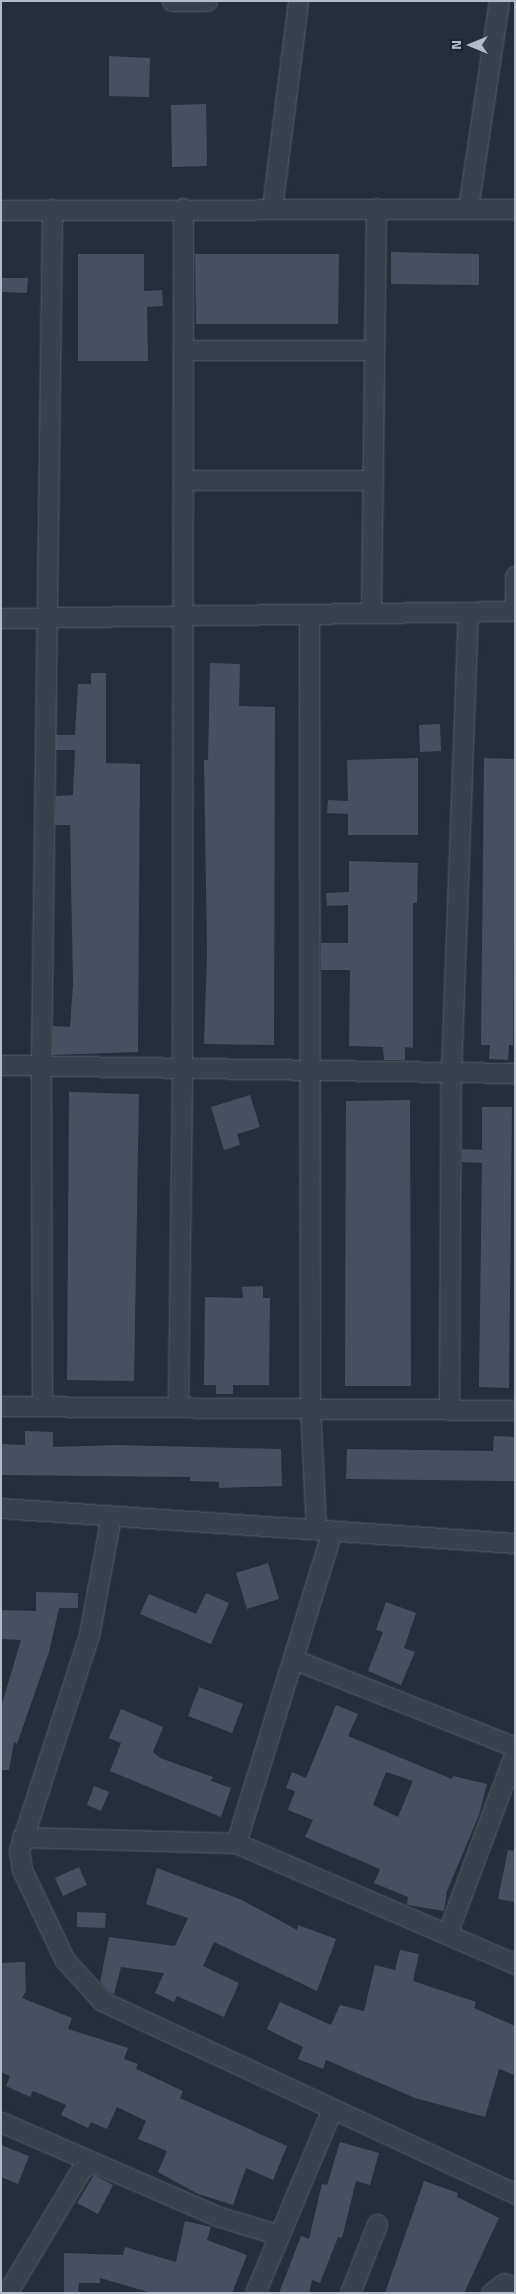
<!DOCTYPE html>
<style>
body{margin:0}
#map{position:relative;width:516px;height:2294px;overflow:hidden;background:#242f3e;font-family:"Titillium Web",sans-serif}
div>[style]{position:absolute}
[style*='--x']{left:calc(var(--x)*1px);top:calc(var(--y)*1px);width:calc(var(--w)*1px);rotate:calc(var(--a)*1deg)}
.building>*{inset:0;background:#455162}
.roads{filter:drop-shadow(0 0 1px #565f6c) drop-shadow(0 0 1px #565f6c)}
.minor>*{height:19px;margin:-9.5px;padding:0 9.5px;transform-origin:9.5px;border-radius:9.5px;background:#38414e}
span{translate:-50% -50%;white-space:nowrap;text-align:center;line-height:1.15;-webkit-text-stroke:4px #1d2633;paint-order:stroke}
.frame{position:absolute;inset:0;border:2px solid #b4bcc9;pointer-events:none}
.north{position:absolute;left:446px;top:20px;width:50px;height:50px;-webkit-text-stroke:4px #1d2633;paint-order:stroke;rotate:270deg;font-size:14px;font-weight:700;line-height:20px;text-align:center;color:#b4bcc9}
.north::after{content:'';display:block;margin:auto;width:18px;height:22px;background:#b4bcc9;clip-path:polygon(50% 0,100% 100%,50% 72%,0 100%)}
</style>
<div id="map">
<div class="building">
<i style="clip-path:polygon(109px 56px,150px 58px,149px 97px,109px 96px)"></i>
<i style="clip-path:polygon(206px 104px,207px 166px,172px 167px,171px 105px)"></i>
<i style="clip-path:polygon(391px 252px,479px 254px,479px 285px,391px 284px)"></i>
<i style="clip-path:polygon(78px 254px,144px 254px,144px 291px,162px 290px,163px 306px,147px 307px,148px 361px,78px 361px)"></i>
<i style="clip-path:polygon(195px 254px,339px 254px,338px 324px,196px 324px)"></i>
<i style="clip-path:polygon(1px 278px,28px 278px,27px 293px,1px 292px)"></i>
<i style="clip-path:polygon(210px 663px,240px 664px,239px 706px,275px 707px,274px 1045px,204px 1044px,207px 953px,204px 760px,208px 760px)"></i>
<i style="clip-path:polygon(91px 673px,106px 673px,106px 763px,140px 764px,138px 1052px,52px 1055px,53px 1026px,70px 1027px,73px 984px,70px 825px,55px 825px,56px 796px,73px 795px,75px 750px,56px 750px,56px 735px,75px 735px,78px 684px,91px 684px)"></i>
<i style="clip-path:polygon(440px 724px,441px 751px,420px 752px,419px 725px)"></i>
<i style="clip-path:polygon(418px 758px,418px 835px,348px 835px,348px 814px,327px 813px,328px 800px,348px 801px,347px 760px)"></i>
<i style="clip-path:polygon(484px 758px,515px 759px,513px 1045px,509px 1045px,508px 1060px,489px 1059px,490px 1045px,481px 1045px)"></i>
<i style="clip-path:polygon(349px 861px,418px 863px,417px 903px,413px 903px,413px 1048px,405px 1047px,405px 1060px,384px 1060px,383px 1047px,349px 1046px,350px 970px,321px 970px,321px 943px,348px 943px,348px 905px,327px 906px,326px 893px,349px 892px)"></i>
<i style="clip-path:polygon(69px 1092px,139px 1094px,134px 1381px,67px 1380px)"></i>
<i style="clip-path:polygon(250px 1095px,260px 1127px,237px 1134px,240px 1145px,224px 1150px,211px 1107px)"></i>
<i style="clip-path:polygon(410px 1100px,411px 1386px,345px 1386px,346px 1101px)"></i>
<i style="clip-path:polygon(482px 1107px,512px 1107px,509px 1388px,479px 1387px,482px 1163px,462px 1162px,462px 1149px,482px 1150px)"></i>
<i style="clip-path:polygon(263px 1286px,263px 1298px,270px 1298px,269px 1385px,233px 1385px,233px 1394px,216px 1394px,216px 1385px,204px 1385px,205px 1297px,243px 1298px,242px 1287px)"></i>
<i style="clip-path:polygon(25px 1431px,53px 1432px,53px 1447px,117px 1445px,281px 1449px,282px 1486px,219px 1488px,219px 1482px,190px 1481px,190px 1477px,1px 1475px,1px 1444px,25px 1445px)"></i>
<i style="clip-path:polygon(494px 1436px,515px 1437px,515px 1481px,346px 1479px,347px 1449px,493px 1451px)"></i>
<i style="clip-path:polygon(268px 1563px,279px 1599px,247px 1609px,236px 1573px)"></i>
<i style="clip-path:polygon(36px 1592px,78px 1593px,78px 1608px,59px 1608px,49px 1652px,17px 1744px,14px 1742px,9px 1770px,1px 1770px,1px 1707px,21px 1640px,1px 1639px,1px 1610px,36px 1611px)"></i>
<i style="clip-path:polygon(206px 1593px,229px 1603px,211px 1644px,140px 1614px,149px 1594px,196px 1614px)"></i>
<i style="clip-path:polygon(386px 1602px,416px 1613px,404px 1648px,415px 1652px,401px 1685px,368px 1671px,383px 1632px,376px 1630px)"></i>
<i style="clip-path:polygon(199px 1687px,243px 1704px,232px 1733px,188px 1716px)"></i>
<i style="clip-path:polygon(evenodd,336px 1705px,358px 1714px,348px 1736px,452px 1779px,453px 1776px,487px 1784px,479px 1815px,447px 1891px,444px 1911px,407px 1905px,408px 1897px,374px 1883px,380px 1869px,305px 1837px,313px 1820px,288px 1810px,295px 1791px,286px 1788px,292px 1772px,306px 1778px,336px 1705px,386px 1772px,413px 1781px,398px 1817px,373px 1805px,386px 1772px)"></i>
<i style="clip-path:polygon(121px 1709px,163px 1727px,153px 1752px,160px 1758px,213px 1777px,211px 1781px,231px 1788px,221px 1817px,110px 1771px,121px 1743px,109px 1738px)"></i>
<i style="clip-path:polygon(94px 1786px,109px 1792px,101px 1811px,87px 1805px)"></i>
<i style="clip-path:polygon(508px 1850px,515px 1851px,515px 1902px,498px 1899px)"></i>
<i style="clip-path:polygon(79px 1867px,87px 1885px,63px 1896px,55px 1878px)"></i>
<i style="clip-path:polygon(157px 1868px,242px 1900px,297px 1930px,298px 1925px,336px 1939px,317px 1991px,214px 1942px,203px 1966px,239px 1983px,224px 2017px,177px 1996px,174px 2002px,155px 1993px,164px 1973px,121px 1967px,114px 1994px,109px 1992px,100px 1982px,109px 1937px,175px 1946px,188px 1918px,146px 1904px)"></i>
<i style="clip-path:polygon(77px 1912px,106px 1913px,105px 1928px,77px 1927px)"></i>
<i style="clip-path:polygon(400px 1950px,419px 1954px,413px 1981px,476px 2002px,474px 2008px,515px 2026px,515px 2075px,499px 2069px,485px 2117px,415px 2098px,326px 2060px,323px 2069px,298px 2059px,303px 2047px,267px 2029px,280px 2002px,331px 2025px,340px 2005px,364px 2011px,375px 1965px,395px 1970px)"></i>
<i style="clip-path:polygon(25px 1962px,26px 1991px,22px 1998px,72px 2018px,68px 2029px,128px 2048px,124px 2059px,138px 2064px,136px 2069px,183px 2091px,180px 2098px,287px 2146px,273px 2180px,246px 2168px,233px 2205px,198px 2194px,158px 2172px,167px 2151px,138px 2139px,146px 2121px,117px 2107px,107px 2129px,91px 2122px,88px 2128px,61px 2115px,66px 2105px,33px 2091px,30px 2097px,6px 2086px,10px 2076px,1px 2072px,1px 1963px)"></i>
<i style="clip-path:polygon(340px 2142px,379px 2153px,370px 2185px,356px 2181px,342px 2238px,338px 2237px,320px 2283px,312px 2280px,309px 2293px,279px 2293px,301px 2236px,309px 2239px,322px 2184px,327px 2185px)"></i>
<i style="clip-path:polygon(1px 2145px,29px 2156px,18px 2184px,1px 2177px)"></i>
<i style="clip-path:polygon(94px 2175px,113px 2185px,98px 2214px,77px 2203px)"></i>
<i style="clip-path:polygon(424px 2181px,458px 2193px,457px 2197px,499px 2218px,464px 2293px,385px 2293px)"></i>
<i style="clip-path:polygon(185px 2221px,211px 2227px,207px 2240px,247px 2255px,232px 2293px,152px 2293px,100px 2278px,100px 2283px,79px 2283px,78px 2293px,64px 2293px,64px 2253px,123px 2255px,125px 2247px,176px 2262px)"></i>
</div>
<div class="roads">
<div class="minor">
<i style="--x:172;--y:1;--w:35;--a:0"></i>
<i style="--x:272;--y:208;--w:209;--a:-82.8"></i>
<i style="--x:468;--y:208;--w:209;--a:-81.5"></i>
<i style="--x:1;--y:210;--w:514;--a:-0.11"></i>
<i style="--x:183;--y:350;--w:191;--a:0"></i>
<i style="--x:184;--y:480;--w:189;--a:0"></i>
<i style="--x:515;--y:611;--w:35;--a:-90"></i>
<i style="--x:371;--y:613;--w:405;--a:-89.3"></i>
<i style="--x:309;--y:614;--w:792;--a:89.93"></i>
<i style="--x:310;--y:1406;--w:123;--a:87.2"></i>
<i style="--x:1;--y:618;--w:514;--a:-0.78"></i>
<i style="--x:1;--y:1065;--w:514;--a:0.89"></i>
<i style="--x:1;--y:1406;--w:514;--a:0.45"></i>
<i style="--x:42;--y:1406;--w:340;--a:-90.2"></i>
<i style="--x:41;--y:1066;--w:857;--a:-89.26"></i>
<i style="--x:178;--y:1406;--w:338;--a:-89.3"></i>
<i style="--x:182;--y:1068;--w:860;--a:-89.93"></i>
<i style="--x:449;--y:1409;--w:337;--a:-89.7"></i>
<i style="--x:451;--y:1072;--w:460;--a:-87.9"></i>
<i style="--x:1;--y:1508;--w:515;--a:3.9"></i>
<i style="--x:111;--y:1516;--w:121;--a:100.5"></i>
<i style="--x:89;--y:1635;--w:226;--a:108"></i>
<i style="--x:19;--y:1850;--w:20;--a:81"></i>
<i style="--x:22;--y:1870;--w:100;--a:64.5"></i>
<i style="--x:65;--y:1960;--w:55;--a:47.9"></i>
<i style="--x:102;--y:2001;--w:456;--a:25"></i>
<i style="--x:293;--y:1659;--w:239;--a:21.6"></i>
<i style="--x:22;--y:1837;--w:214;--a:1.6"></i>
<i style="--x:236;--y:1843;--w:304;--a:23.4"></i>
<i style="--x:236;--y:1843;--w:327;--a:-72.9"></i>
<i style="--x:447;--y:1934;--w:194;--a:-69.5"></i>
<i style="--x:1;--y:2122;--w:236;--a:23.5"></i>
<i style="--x:217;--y:2216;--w:65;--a:17"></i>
<i style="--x:7;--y:2293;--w:146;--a:-59"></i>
<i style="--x:82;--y:2168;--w:10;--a:-24"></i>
<i style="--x:255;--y:2293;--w:197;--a:-67.3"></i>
<i style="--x:350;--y:2293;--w:74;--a:-68.6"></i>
<i style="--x:491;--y:2293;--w:16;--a:-38"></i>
<i style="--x:504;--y:2283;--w:12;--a:24"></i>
</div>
</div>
<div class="frame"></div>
<div class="north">N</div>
</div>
